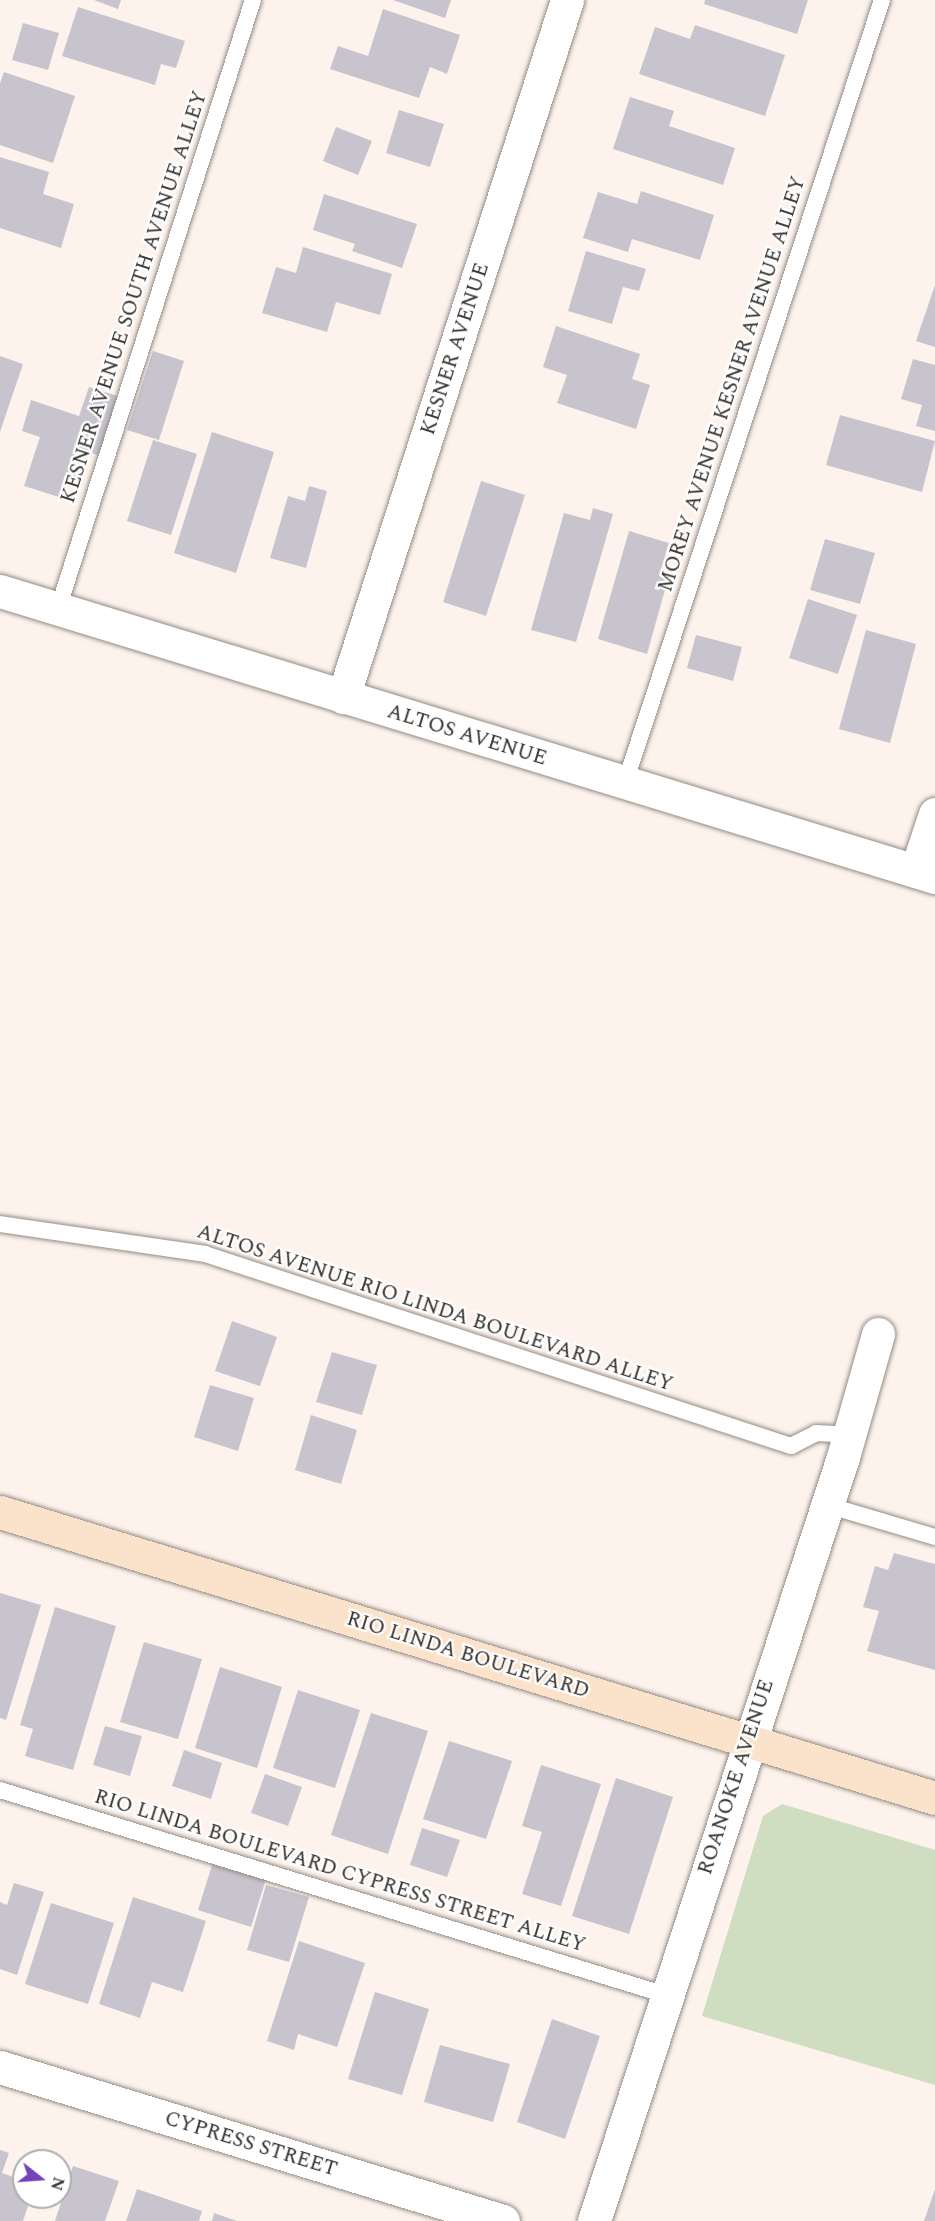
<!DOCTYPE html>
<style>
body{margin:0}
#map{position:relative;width:935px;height:2221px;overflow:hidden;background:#fdf3ec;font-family:Spectral,serif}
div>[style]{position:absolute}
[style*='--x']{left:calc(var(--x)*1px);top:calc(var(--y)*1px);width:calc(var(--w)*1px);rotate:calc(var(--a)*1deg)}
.green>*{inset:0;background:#cfddc1}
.building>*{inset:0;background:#c7c4ce}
.roads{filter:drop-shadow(0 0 2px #948b85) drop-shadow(0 0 2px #948b85)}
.lane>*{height:16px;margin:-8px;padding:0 8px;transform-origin:8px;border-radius:8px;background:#fff}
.street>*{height:33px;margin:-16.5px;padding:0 16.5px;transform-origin:16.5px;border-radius:16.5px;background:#fff}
.secondary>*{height:33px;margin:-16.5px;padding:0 16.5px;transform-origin:16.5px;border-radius:16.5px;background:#fae3ca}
span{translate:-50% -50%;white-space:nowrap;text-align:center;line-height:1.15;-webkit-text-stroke:4.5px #fff;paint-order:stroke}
.street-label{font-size:21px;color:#363330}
.north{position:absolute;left:12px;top:2149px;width:60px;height:60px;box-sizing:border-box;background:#fff;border:2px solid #afadac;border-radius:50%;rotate:107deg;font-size:16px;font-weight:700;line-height:24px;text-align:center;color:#363330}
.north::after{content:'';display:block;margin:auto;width:21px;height:27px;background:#7542ba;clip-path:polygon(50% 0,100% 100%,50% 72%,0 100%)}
</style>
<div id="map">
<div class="green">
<i style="clip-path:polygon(782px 1804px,935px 1850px,935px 2085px,702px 2016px,763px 1816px)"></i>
</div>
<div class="building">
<i style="clip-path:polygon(94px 0,121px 0,118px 9px)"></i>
<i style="clip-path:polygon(393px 0,451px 0,445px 18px)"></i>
<i style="clip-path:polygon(705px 0,808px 0,797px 34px,704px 4px)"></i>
<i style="clip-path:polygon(78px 7px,185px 41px,176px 68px,161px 64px,155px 85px,62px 56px)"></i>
<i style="clip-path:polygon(383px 9px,460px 35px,447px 74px,430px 67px,419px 98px,330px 69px,338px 46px,368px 56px)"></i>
<i style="clip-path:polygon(23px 23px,59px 33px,48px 70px,12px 60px)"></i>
<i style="clip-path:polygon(695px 25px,785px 55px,765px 116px,639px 74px,655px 27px,690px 39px)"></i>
<i style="clip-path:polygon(4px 72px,75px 96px,53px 163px,0 145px,0 83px)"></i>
<i style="clip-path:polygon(630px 97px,674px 111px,669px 126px,735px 148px,723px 185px,613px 149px)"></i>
<i style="clip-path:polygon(399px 110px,444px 124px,430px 167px,386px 153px)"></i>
<i style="clip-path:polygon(336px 127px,372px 141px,358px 175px,323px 161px)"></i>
<i style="clip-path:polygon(0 157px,49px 172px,43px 194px,74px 204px,61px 248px,0 228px)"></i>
<i style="clip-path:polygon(641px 191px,714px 215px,700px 260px,632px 239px,628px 252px,583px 238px,598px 192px,637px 204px)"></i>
<i style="clip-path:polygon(324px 194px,417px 224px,402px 268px,352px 251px,355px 244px,313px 230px)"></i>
<i style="clip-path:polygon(303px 247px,392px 274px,380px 315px,336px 302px,327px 332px,262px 313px,276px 267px,296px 273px)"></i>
<i style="clip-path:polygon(586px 251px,646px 269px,639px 291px,623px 287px,612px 324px,568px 311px)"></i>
<i style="clip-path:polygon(935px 285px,935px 347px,916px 341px)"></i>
<i style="clip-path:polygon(556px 326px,640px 354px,632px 379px,650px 385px,636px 429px,557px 403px,567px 375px,543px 367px)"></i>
<i style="clip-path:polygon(153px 351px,184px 361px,159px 440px,127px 430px)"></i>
<i style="clip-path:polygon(0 356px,23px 364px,0 432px)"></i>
<i style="clip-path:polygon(913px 359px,935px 365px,935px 431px,916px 426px,922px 405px,901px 399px)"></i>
<i style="clip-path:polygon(89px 387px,124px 398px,105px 457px,88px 452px,79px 479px,65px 475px,59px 497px,24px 486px,40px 437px,22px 431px,31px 400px,79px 416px)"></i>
<i style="clip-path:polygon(840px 415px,935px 441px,922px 492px,826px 465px)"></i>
<i style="clip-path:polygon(212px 432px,274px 452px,236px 573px,174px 553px)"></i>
<i style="clip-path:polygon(153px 440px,197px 454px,171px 535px,127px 521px)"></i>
<i style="clip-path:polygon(481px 481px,525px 495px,486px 616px,443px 602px)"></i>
<i style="clip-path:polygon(309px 486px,327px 491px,306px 568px,270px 558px,288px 496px,305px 501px)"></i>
<i style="clip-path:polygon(593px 508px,613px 514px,576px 642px,531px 630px,564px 513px,590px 520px)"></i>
<i style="clip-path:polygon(629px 531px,669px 543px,659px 576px,668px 579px,647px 654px,598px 639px)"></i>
<i style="clip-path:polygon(825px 539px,875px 553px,860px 604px,810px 590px)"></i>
<i style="clip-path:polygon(808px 599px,857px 615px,838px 674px,789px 658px)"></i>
<i style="clip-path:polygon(866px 630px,916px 644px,890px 743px,839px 729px)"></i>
<i style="clip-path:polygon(696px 635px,742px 647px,733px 681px,687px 668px)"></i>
<i style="clip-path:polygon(232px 1321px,277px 1337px,260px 1386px,215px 1371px)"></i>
<i style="clip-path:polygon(332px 1352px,377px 1365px,362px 1415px,316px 1402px)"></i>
<i style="clip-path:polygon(210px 1385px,254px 1398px,238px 1451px,194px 1437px)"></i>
<i style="clip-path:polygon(311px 1415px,357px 1430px,341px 1484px,295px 1470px)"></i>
<i style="clip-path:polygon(894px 1553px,935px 1564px,935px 1670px,867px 1651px,879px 1611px,863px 1607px,875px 1566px,888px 1570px)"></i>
<i style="clip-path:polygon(0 1593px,41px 1605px,6px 1720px,0 1718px)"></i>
<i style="clip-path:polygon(55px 1607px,116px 1626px,73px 1770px,25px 1756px,33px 1729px,20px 1725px)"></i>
<i style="clip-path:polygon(144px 1642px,202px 1659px,178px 1739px,120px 1722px)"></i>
<i style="clip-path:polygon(220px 1667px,282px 1687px,257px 1768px,195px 1748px)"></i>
<i style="clip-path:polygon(298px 1690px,360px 1710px,335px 1788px,273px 1768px)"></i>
<i style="clip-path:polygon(371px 1713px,428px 1731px,388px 1854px,331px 1835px)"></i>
<i style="clip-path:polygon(105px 1726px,142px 1736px,130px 1776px,93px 1765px)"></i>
<i style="clip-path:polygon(449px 1741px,512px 1761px,486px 1839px,423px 1819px)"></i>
<i style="clip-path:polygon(184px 1750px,222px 1763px,211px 1799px,172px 1786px)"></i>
<i style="clip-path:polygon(541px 1765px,601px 1784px,561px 1906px,522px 1894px,542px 1832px,522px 1826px)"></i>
<i style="clip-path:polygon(265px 1774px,302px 1787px,288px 1826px,251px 1813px)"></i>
<i style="clip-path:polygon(616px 1778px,673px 1797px,629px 1934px,572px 1916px)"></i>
<i style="clip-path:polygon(422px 1828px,460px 1840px,447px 1877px,410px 1865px)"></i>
<i style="clip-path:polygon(213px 1862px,266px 1879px,251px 1927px,198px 1910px)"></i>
<i style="clip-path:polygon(14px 1883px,44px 1892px,17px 1975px,0 1969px,0 1902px,7px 1905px)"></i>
<i style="clip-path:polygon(266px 1885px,309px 1897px,289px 1962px,247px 1950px)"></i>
<i style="clip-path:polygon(133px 1897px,206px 1921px,183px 1992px,152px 1982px,140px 2018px,99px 2004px)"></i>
<i style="clip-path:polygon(51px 1903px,114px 1923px,88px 2004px,25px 1984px)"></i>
<i style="clip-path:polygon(299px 1941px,365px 1963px,337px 2047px,298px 2034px,294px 2050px,267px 2041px)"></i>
<i style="clip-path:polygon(375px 1992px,429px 2009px,402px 2095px,348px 2079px)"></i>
<i style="clip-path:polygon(552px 2019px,600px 2036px,565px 2139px,517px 2122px)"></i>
<i style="clip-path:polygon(440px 2045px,510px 2064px,493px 2122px,424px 2102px)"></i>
<i style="clip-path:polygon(0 2150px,9px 2153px,2px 2173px,24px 2181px,24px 2197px,31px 2197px,23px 2221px,0 2221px)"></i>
<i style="clip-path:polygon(73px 2166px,119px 2181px,105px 2221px,55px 2221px)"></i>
<i style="clip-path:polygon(137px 2189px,202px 2211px,199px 2221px,126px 2221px)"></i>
<i style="clip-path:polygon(935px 2189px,935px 2221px,924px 2221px)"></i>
<i style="clip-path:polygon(214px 2213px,237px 2221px,212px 2221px)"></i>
</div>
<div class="roads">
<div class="lane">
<i style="--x:58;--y:609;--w:639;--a:-72.25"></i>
<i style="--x:625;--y:783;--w:824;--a:-71.83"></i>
<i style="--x:0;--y:1224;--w:207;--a:8.3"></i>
<i style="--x:205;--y:1254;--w:617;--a:18.14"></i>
<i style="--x:791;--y:1446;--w:28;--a:-27"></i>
<i style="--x:816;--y:1433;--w:33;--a:3"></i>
<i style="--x:827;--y:1505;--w:113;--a:16.5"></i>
<i style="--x:0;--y:1790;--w:697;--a:17.11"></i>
</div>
<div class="street">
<i style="--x:0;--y:591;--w:978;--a:17.01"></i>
<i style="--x:343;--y:697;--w:732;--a:-72.18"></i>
<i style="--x:916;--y:871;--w:60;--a:-71.6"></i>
<i style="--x:0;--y:2067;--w:526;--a:17.02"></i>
<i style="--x:594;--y:2221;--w:804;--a:-71.95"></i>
<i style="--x:843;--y:1457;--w:128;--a:-74.1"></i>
</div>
<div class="secondary">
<i style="--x:0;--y:1512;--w:978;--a:17.01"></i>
</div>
</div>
<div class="street-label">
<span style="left:134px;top:297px;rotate:-72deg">KESNER AVENUE SOUTH AVENUE ALLEY</span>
<span style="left:455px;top:349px;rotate:-72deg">KESNER AVENUE</span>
<span style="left:732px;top:384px;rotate:-72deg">MOREY AVENUE KESNER AVENUE ALLEY</span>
<span style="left:467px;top:735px;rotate:17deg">ALTOS AVENUE</span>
<span style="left:435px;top:1308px;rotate:18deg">ALTOS AVENUE RIO LINDA BOULEVARD ALLEY</span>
<span style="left:468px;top:1655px;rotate:17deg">RIO LINDA BOULEVARD</span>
<span style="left:736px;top:1777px;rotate:-72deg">ROANOKE AVENUE</span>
<span style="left:340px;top:1871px;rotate:17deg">RIO LINDA BOULEVARD CYPRESS STREET ALLEY</span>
<span style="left:251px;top:2144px;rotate:17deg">CYPRESS STREET</span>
</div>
<div class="north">N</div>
</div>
